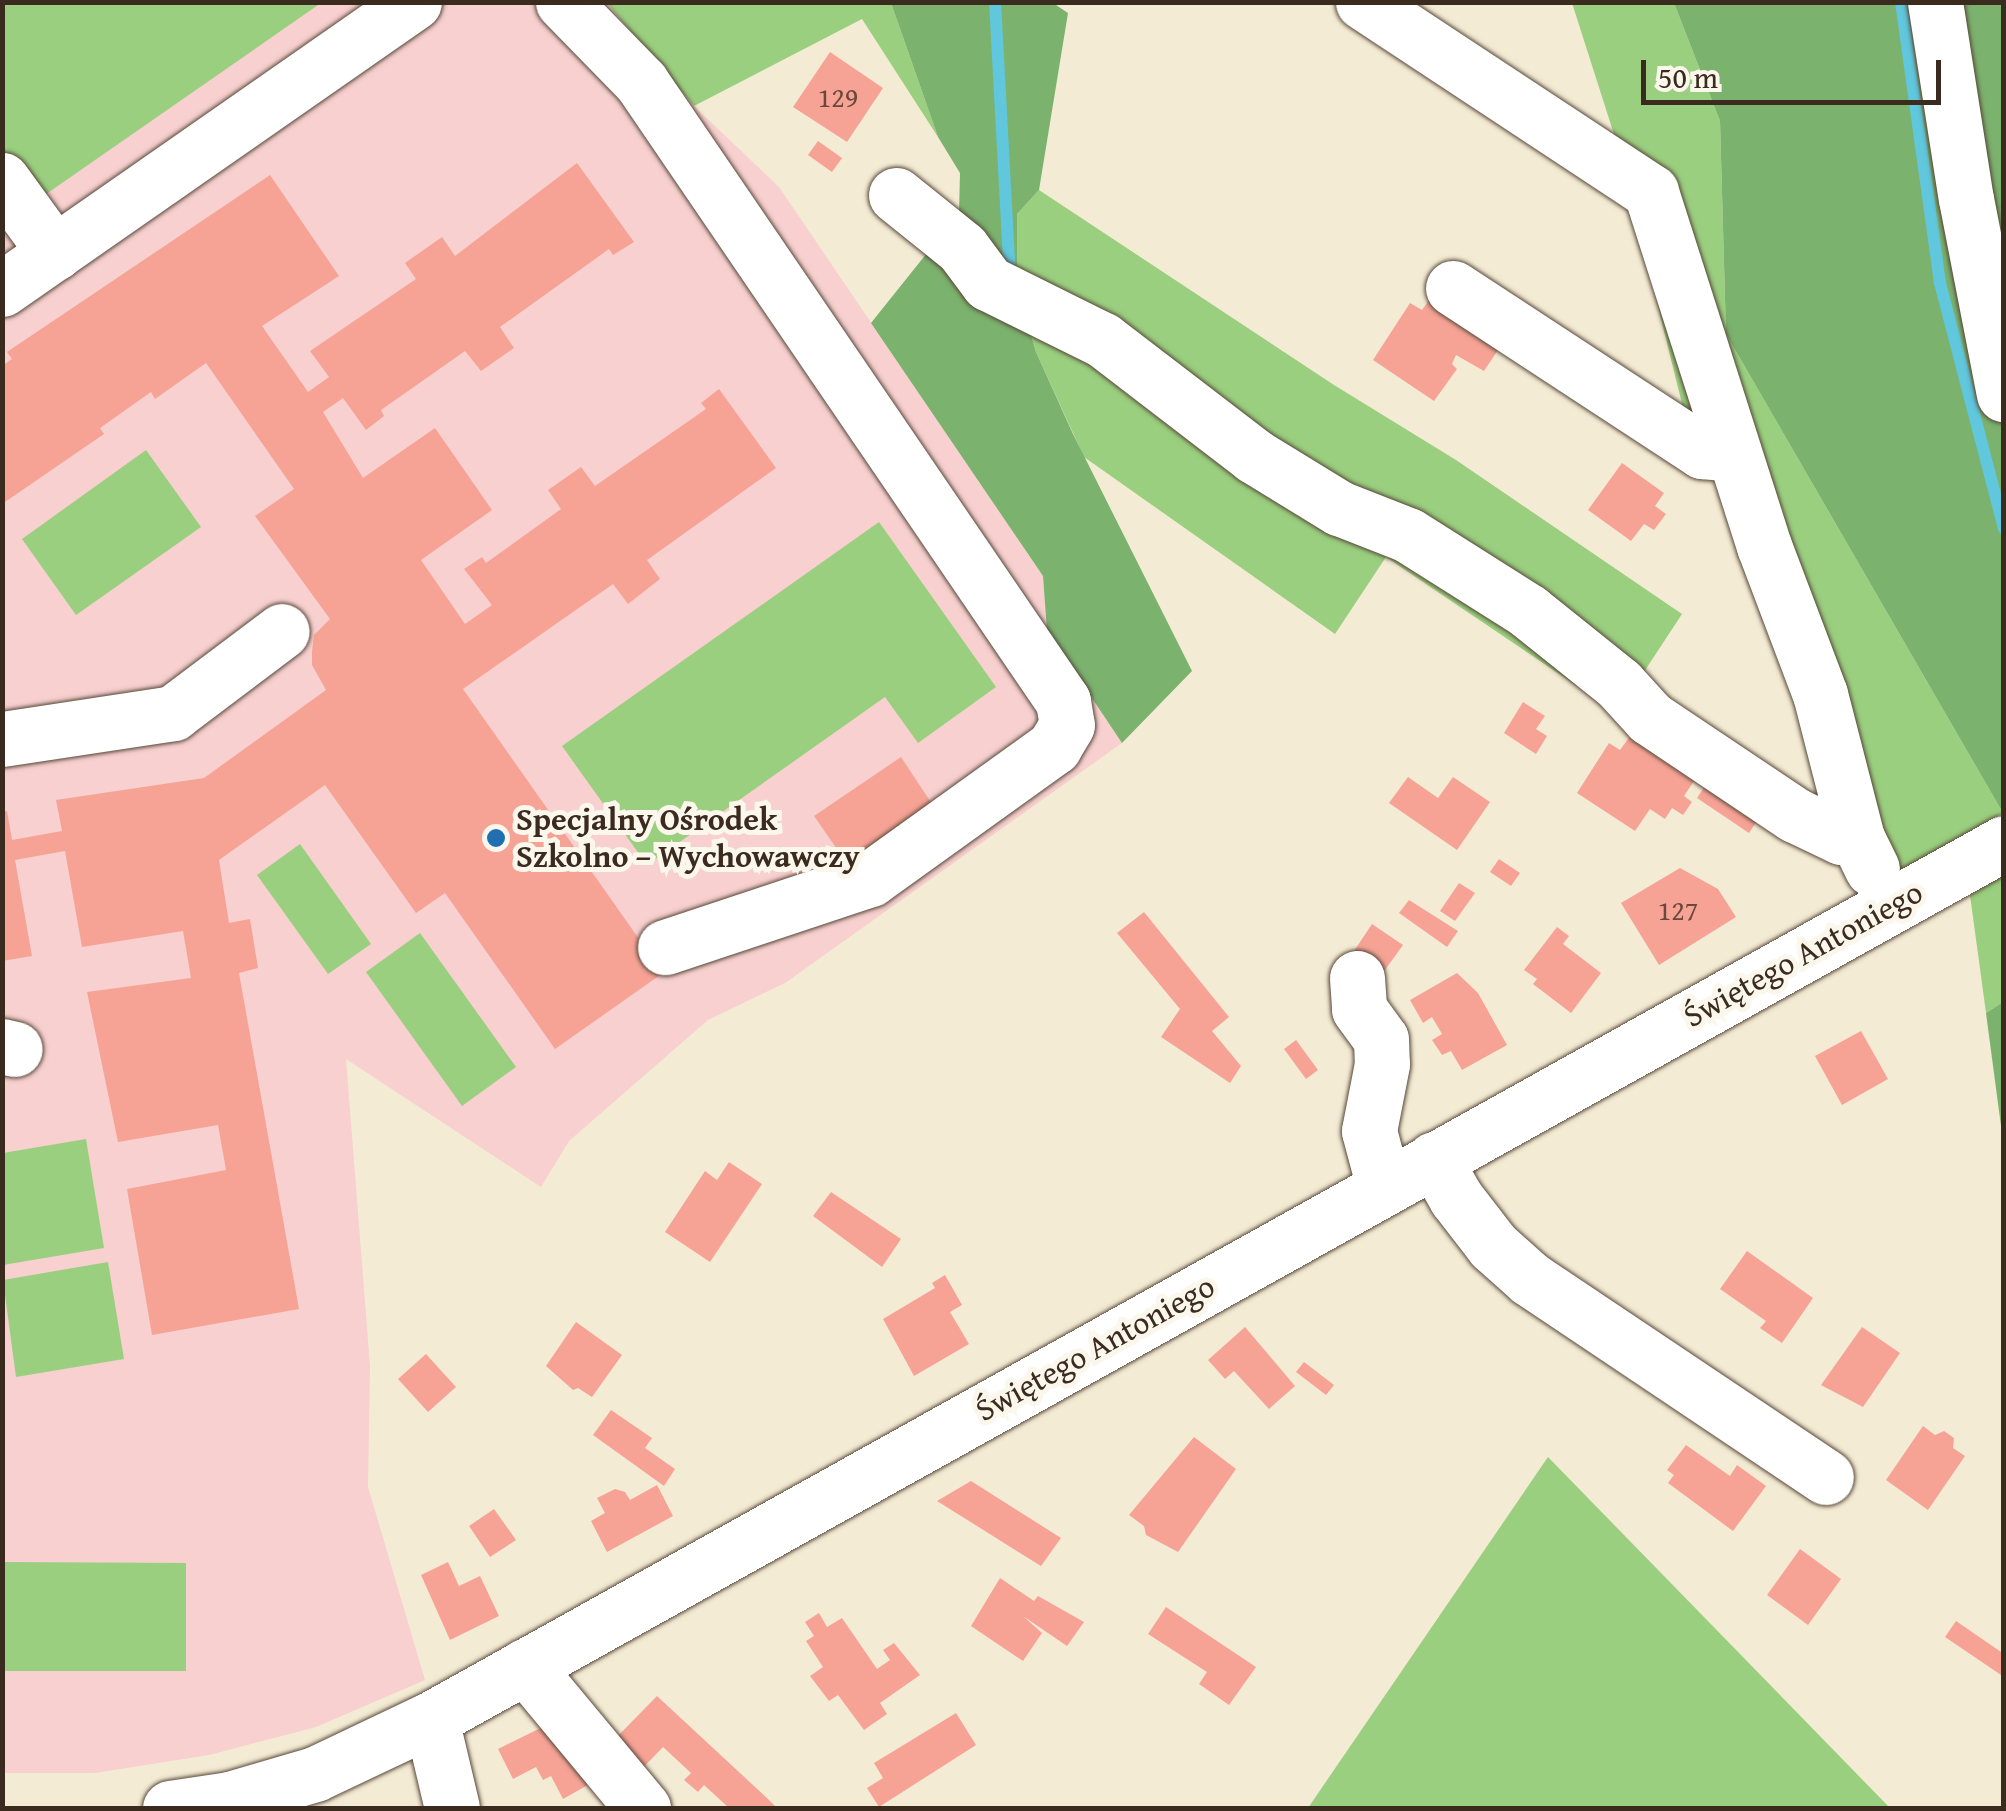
<!DOCTYPE html>
<meta charset="utf-8">
<style>
body{margin:0}
#map{position:relative;width:2006px;height:1811px;overflow:hidden;background:#f4ebd4;font-family:"Gentium Book Plus",serif}
div>[style]{position:absolute}
[style*='--x']{left:calc(var(--x)*1px);top:calc(var(--y)*1px);width:calc(var(--w)*1px);rotate:calc(var(--a)*1deg)}
.built>*{inset:0;background:#f7d0cf}
.green>*{inset:0;background:#9acf7f}
.forest>*{inset:0;background:#7bb26e}
.stream>*{height:12px;margin:-6px;padding:0 6px;transform-origin:6px;border-radius:6px;background:#60c7dd}
.building>*{inset:0;background:#f6a396}
.roads{filter:drop-shadow(0 0 2px #574739) drop-shadow(0 0 2px #574739)}
.minor>*{height:55px;margin:-27.5px;padding:0 27.5px;transform-origin:27.5px;border-radius:27.5px;background:#fff}
.dots>*{width:28px;height:28px;translate:-50% -50%;box-sizing:border-box;border:5px solid #fbf7ec;border-radius:50%}
span{translate:-50% -50%;white-space:nowrap;text-align:center;line-height:1.15;-webkit-text-stroke:10px #fbf7ec;paint-order:stroke}
.number-label{font-size:28px;color:#6a483c}
.number-label span{-webkit-text-stroke-width:0}
.poi-label{font-size:32px;color:#3b2a1e;font-weight:700}
.left{translate:0 -50%;text-align:left}
.street-label{font-size:32px;color:#3b2a1e}
.frame{position:absolute;inset:0;border:5px solid #3b2a1e;pointer-events:none}
.scale{position:absolute;left:1641px;top:60px;width:300px;height:45px;box-sizing:border-box;border:5px solid #3b2a1e;border-top:0;padding-left:12px;font-size:30px;line-height:35px;white-space:nowrap;color:#3b2a1e;-webkit-text-stroke:8px #fbf7ec;paint-order:stroke}
</style>
<div id="map">
<div class="built">
<i style="clip-path:polygon(2px 3px,607px 3px,694px 106px,779px 187px,1043px 576px,1047px 631px,1122px 743px,785px 983px,708px 1020px,569px 1141px,541px 1187px,346px 1059px,370px 1366px,368px 1487px,425px 1680px,316px 1727px,209px 1755px,95px 1773px,3px 1773px)"></i>
</div>
<div class="green">
<i style="clip-path:polygon(3px 3px,321px 3px,3px 224px)"></i>
<i style="clip-path:polygon(607px 3px,891px 3px,938px 137px,862px 19px,694px 106px)"></i>
<i style="clip-path:polygon(1572px 3px,1674px 3px,1720px 121px,1726px 334px,2003px 813px,1870px 888px,1841px 837px,1719px 480px,1688px 428px,1620px 153px)"></i>
<i style="clip-path:polygon(1039px 190px,1334px 385px,1456px 460px,1682px 614px,1617px 713px,1386px 557px,1335px 634px,1084px 457px,1036px 352px,1017px 287px,1017px 214px)"></i>
<i style="clip-path:polygon(146px 450px,201px 527px,76px 615px,22px 539px)"></i>
<i style="clip-path:polygon(879px 522px,996px 687px,918px 743px,885px 697px,647px 865px,562px 746px)"></i>
<i style="clip-path:polygon(300px 844px,371px 944px,328px 974px,257px 875px)"></i>
<i style="clip-path:polygon(2003px 874px,2003px 1002px,1986px 1013px,1970px 895px)"></i>
<i style="clip-path:polygon(420px 933px,516px 1067px,462px 1106px,366px 972px)"></i>
<i style="clip-path:polygon(86px 1139px,104px 1248px,3px 1265px,3px 1153px)"></i>
<i style="clip-path:polygon(108px 1262px,124px 1359px,16px 1377px,3px 1280px)"></i>
<i style="clip-path:polygon(1548px 1457px,1890px 1808px,1308px 1808px)"></i>
<i style="clip-path:polygon(4px 1562px,186px 1563px,186px 1671px,4px 1671px)"></i>
</div>
<div class="forest">
<i style="clip-path:polygon(891px 3px,1053px 3px,1068px 13px,1039px 190px,1017px 214px,1017px 287px,1036px 352px,1073px 434px,1192px 671px,1122px 743px,1047px 631px,1043px 576px,871px 323px,959px 213px,960px 173px,938px 137px)"></i>
<i style="clip-path:polygon(1674px 3px,2003px 3px,2003px 813px,1726px 334px,1720px 121px)"></i>
<i style="clip-path:polygon(2003px 1002px,2003px 1141px,1986px 1013px)"></i>
</div>
<div class="stream">
<i style="--x:995;--y:2;--w:275;--a:86.9"></i>
<i style="--x:1901;--y:2;--w:284;--a:82.1"></i>
<i style="--x:1940;--y:283;--w:254;--a:75.4"></i>
</div>
<div class="building">
<i style="clip-path:polygon(830px 52px,883px 88px,847px 142px,793px 107px)"></i>
<i style="clip-path:polygon(818px 141px,842px 158px,832px 172px,808px 155px)"></i>
<i style="clip-path:polygon(577px 163px,634px 242px,613px 255px,609px 249px,500px 327px,514px 348px,481px 371px,465px 351px,381px 410px,384px 416px,366px 430px,343px 398px,323px 412px,363px 478px,435px 428px,492px 510px,421px 560px,465px 624px,492px 605px,464px 569px,482px 557px,486px 563px,561px 509px,548px 490px,581px 467px,595px 486px,706px 409px,701px 403px,719px 389px,776px 468px,647px 560px,660px 579px,628px 604px,613px 584px,463px 689px,663px 973px,555px 1049px,445px 893px,416px 913px,325px 785px,219px 860px,229px 923px,250px 919px,258px 968px,239px 973px,299px 1309px,152px 1335px,127px 1189px,226px 1170px,218px 1125px,118px 1142px,87px 992px,191px 978px,183px 931px,82px 947px,65px 851px,15px 860px,32px 956px,2px 961px,2px 812px,7px 811px,12px 840px,62px 831px,56px 800px,204px 778px,326px 690px,312px 665px,312px 652px,314px 635px,330px 619px,255px 516px,294px 489px,206px 363px,155px 399px,151px 392px,100px 428px,104px 434px,2px 504px,2px 366px,12px 359px,7px 352px,270px 175px,339px 276px,262px 326px,308px 392px,329px 377px,310px 351px,416px 279px,405px 263px,442px 237px,455px 256px)"></i>
<i style="clip-path:polygon(1436px 290px,1506px 338px,1484px 371px,1456px 355px,1452px 364px,1457px 369px,1434px 401px,1373px 360px,1410px 303px,1422px 310px)"></i>
<i style="clip-path:polygon(1622px 463px,1664px 493px,1655px 506px,1666px 514px,1654px 530px,1644px 524px,1631px 541px,1588px 510px)"></i>
<i style="clip-path:polygon(1523px 702px,1545px 716px,1536px 729px,1547px 736px,1536px 754px,1504px 733px)"></i>
<i style="clip-path:polygon(1634px 731px,1698px 775px,1684px 796px,1692px 802px,1683px 815px,1672px 808px,1665px 819px,1650px 809px,1635px 831px,1577px 793px,1609px 743px,1620px 750px)"></i>
<i style="clip-path:polygon(901px 757px,932px 804px,846px 862px,814px 816px)"></i>
<i style="clip-path:polygon(1408px 777px,1438px 798px,1453px 777px,1490px 802px,1457px 850px,1389px 803px)"></i>
<i style="clip-path:polygon(1711px 777px,1763px 812px,1749px 833px,1697px 798px)"></i>
<i style="clip-path:polygon(1499px 859px,1520px 873px,1511px 886px,1490px 872px)"></i>
<i style="clip-path:polygon(1680px 868px,1718px 889px,1736px 917px,1659px 965px,1621px 903px)"></i>
<i style="clip-path:polygon(1459px 883px,1475px 893px,1455px 921px,1440px 911px)"></i>
<i style="clip-path:polygon(1409px 900px,1458px 931px,1447px 947px,1399px 913px)"></i>
<i style="clip-path:polygon(1144px 912px,1229px 1017px,1212px 1031px,1241px 1066px,1230px 1083px,1161px 1037px,1180px 1009px,1117px 933px)"></i>
<i style="clip-path:polygon(1372px 924px,1403px 945px,1382px 974px,1352px 954px)"></i>
<i style="clip-path:polygon(1557px 927px,1569px 936px,1563px 944px,1601px 973px,1571px 1013px,1533px 984px,1537px 979px,1524px 970px)"></i>
<i style="clip-path:polygon(1457px 973px,1478px 993px,1507px 1045px,1462px 1070px,1451px 1051px,1442px 1055px,1432px 1040px,1442px 1034px,1432px 1017px,1423px 1023px,1410px 1000px)"></i>
<i style="clip-path:polygon(1861px 1031px,1888px 1079px,1842px 1105px,1815px 1056px)"></i>
<i style="clip-path:polygon(1296px 1040px,1318px 1070px,1306px 1079px,1284px 1049px)"></i>
<i style="clip-path:polygon(729px 1162px,762px 1184px,710px 1262px,665px 1232px,705px 1171px,717px 1180px)"></i>
<i style="clip-path:polygon(831px 1192px,901px 1239px,882px 1267px,813px 1216px)"></i>
<i style="clip-path:polygon(1747px 1251px,1813px 1298px,1782px 1343px,1760px 1328px,1766px 1321px,1720px 1289px)"></i>
<i style="clip-path:polygon(945px 1275px,962px 1305px,950px 1312px,969px 1344px,914px 1376px,883px 1319px,935px 1288px,932px 1283px)"></i>
<i style="clip-path:polygon(576px 1322px,622px 1355px,592px 1397px,578px 1388px,573px 1390px,546px 1366px)"></i>
<i style="clip-path:polygon(1245px 1327px,1295px 1386px,1269px 1409px,1234px 1371px,1225px 1379px,1208px 1360px)"></i>
<i style="clip-path:polygon(1862px 1327px,1900px 1353px,1863px 1407px,1821px 1385px)"></i>
<i style="clip-path:polygon(426px 1354px,456px 1387px,428px 1412px,398px 1379px)"></i>
<i style="clip-path:polygon(1304px 1362px,1334px 1385px,1326px 1395px,1296px 1372px)"></i>
<i style="clip-path:polygon(611px 1410px,652px 1438px,645px 1448px,675px 1469px,664px 1486px,593px 1435px)"></i>
<i style="clip-path:polygon(1923px 1426px,1935px 1435px,1944px 1431px,1954px 1438px,1953px 1448px,1965px 1456px,1928px 1510px,1886px 1480px)"></i>
<i style="clip-path:polygon(1194px 1437px,1236px 1469px,1178px 1552px,1146px 1535px,1144px 1526px,1129px 1515px)"></i>
<i style="clip-path:polygon(1686px 1445px,1730px 1476px,1737px 1465px,1766px 1486px,1733px 1531px,1668px 1483px,1674px 1475px,1667px 1470px)"></i>
<i style="clip-path:polygon(971px 1481px,1061px 1538px,1041px 1566px,937px 1501px)"></i>
<i style="clip-path:polygon(657px 1485px,673px 1516px,607px 1552px,591px 1521px,605px 1513px,597px 1498px,615px 1489px,625px 1492px,630px 1500px)"></i>
<i style="clip-path:polygon(494px 1509px,516px 1540px,490px 1557px,469px 1526px)"></i>
<i style="clip-path:polygon(1800px 1549px,1841px 1579px,1808px 1625px,1767px 1595px)"></i>
<i style="clip-path:polygon(448px 1562px,459px 1586px,480px 1576px,499px 1616px,450px 1640px,421px 1575px)"></i>
<i style="clip-path:polygon(1000px 1578px,1034px 1601px,1038px 1596px,1084px 1622px,1067px 1646px,1023px 1616px,1042px 1633px,1023px 1661px,971px 1626px)"></i>
<i style="clip-path:polygon(1166px 1607px,1256px 1667px,1229px 1705px,1199px 1684px,1207px 1672px,1148px 1634px)"></i>
<i style="clip-path:polygon(819px 1613px,827px 1627px,842px 1618px,877px 1669px,890px 1660px,883px 1650px,894px 1643px,920px 1675px,880px 1703px,887px 1714px,864px 1730px,838px 1695px,829px 1701px,810px 1676px,823px 1667px,806px 1641px,814px 1636px,805px 1622px)"></i>
<i style="clip-path:polygon(1956px 1621px,2004px 1654px,2004px 1677px,1945px 1637px)"></i>
<i style="clip-path:polygon(657px 1696px,768px 1799px,777px 1808px,729px 1808px,704px 1785px,698px 1792px,684px 1780px,691px 1773px,663px 1747px,635px 1776px,610px 1744px)"></i>
<i style="clip-path:polygon(956px 1713px,976px 1745px,879px 1807px,867px 1788px,883px 1778px,874px 1763px)"></i>
<i style="clip-path:polygon(555px 1721px,593px 1782px,563px 1799px,551px 1776px,543px 1780px,536px 1767px,513px 1779px,498px 1749px)"></i>
</div>
<div class="roads">
<div class="minor">
<i style="--x:563;--y:2;--w:112;--a:45.7"></i>
<i style="--x:641;--y:82;--w:749;--a:55.72"></i>
<i style="--x:1063;--y:701;--w:24;--a:81"></i>
<i style="--x:1067;--y:725;--w:26;--a:121"></i>
<i style="--x:1054;--y:747;--w:226;--a:144.3"></i>
<i style="--x:870;--y:879;--w:216;--a:161.6"></i>
<i style="--x:1363;--y:2;--w:345;--a:33.4"></i>
<i style="--x:1651;--y:192;--w:372;--a:72.3"></i>
<i style="--x:1764;--y:546;--w:158;--a:69.3"></i>
<i style="--x:1820;--y:694;--w:149;--a:75.6"></i>
<i style="--x:1857;--y:838;--w:34;--a:64"></i>
<i style="--x:1935;--y:2;--w:199;--a:81.1"></i>
<i style="--x:1966;--y:199;--w:199;--a:79"></i>
<i style="--x:2;--y:180;--w:90;--a:54"></i>
<i style="--x:896;--y:195;--w:85;--a:38.8"></i>
<i style="--x:962;--y:248;--w:44;--a:53.4"></i>
<i style="--x:988;--y:283;--w:128;--a:26.4"></i>
<i style="--x:1103;--y:340;--w:190;--a:37.5"></i>
<i style="--x:1254;--y:456;--w:100;--a:31.5"></i>
<i style="--x:1339;--y:508;--w:74;--a:21.4"></i>
<i style="--x:1408;--y:535;--w:142;--a:32.3"></i>
<i style="--x:1528;--y:611;--w:117;--a:38.7"></i>
<i style="--x:1619;--y:684;--w:46;--a:47.6"></i>
<i style="--x:1650;--y:718;--w:174;--a:33.8"></i>
<i style="--x:1795;--y:815;--w:51;--a:25.6"></i>
<i style="--x:1841;--y:837;--w:16;--a:4"></i>
<i style="--x:1453;--y:288;--w:298;--a:33.2"></i>
<i style="--x:1702;--y:451;--w:32;--a:5"></i>
<i style="--x:2;--y:289;--w:502;--a:-34.86"></i>
<i style="--x:2;--y:739;--w:173;--a:-8.6"></i>
<i style="--x:173;--y:713;--w:136;--a:-37"></i>
<i style="--x:1357;--y:978;--w:31;--a:86"></i>
<i style="--x:1359;--y:1009;--w:37;--a:54"></i>
<i style="--x:1381;--y:1039;--w:25;--a:88"></i>
<i style="--x:1382;--y:1064;--w:68;--a:101"></i>
<i style="--x:1369;--y:1131;--w:58;--a:75"></i>
<i style="--x:2;--y:1046;--w:13;--a:13"></i>
<i style="--x:1434;--y:1159;--w:45;--a:60.6"></i>
<i style="--x:1456;--y:1198;--w:61;--a:52.4"></i>
<i style="--x:1493;--y:1246;--w:50;--a:41.7"></i>
<i style="--x:1530;--y:1279;--w:356;--a:33.8"></i>
<i style="--x:525;--y:1666;--w:185;--a:50.3"></i>
<i style="--x:431;--y:1719;--w:91;--a:76.7"></i>
<i style="--x:170;--y:1808;--w:61;--a:-8.5"></i>
<i style="--x:230;--y:1799;--w:89;--a:-16.4"></i>
<i style="--x:315;--y:1774;--w:128;--a:-25.4"></i>
<i style="--x:431;--y:1719;--w:1800;--a:-29.11"></i>
</div>
</div>
<div class="dots">
<i style="left:496px;top:838px;background:#1f6fb2"></i>
</div>
<div class="number-label">
<span style="left:838px;top:97px">129</span>
<span style="left:1678px;top:910px">127</span>
</div>
<div class="poi-label">
<span class="left" style="left:516px;top:838px">Specjalny Ośrodek<br>Szkolno – Wychowawczy</span>
</div>
<div class="street-label">
<span style="left:1803px;top:954px;rotate:-29deg">Świętego Antoniego</span>
<span style="left:1095px;top:1348px;rotate:-29deg">Świętego Antoniego</span>
</div>
<div class="frame"></div>
<div class="scale">50 m</div>
</div>
